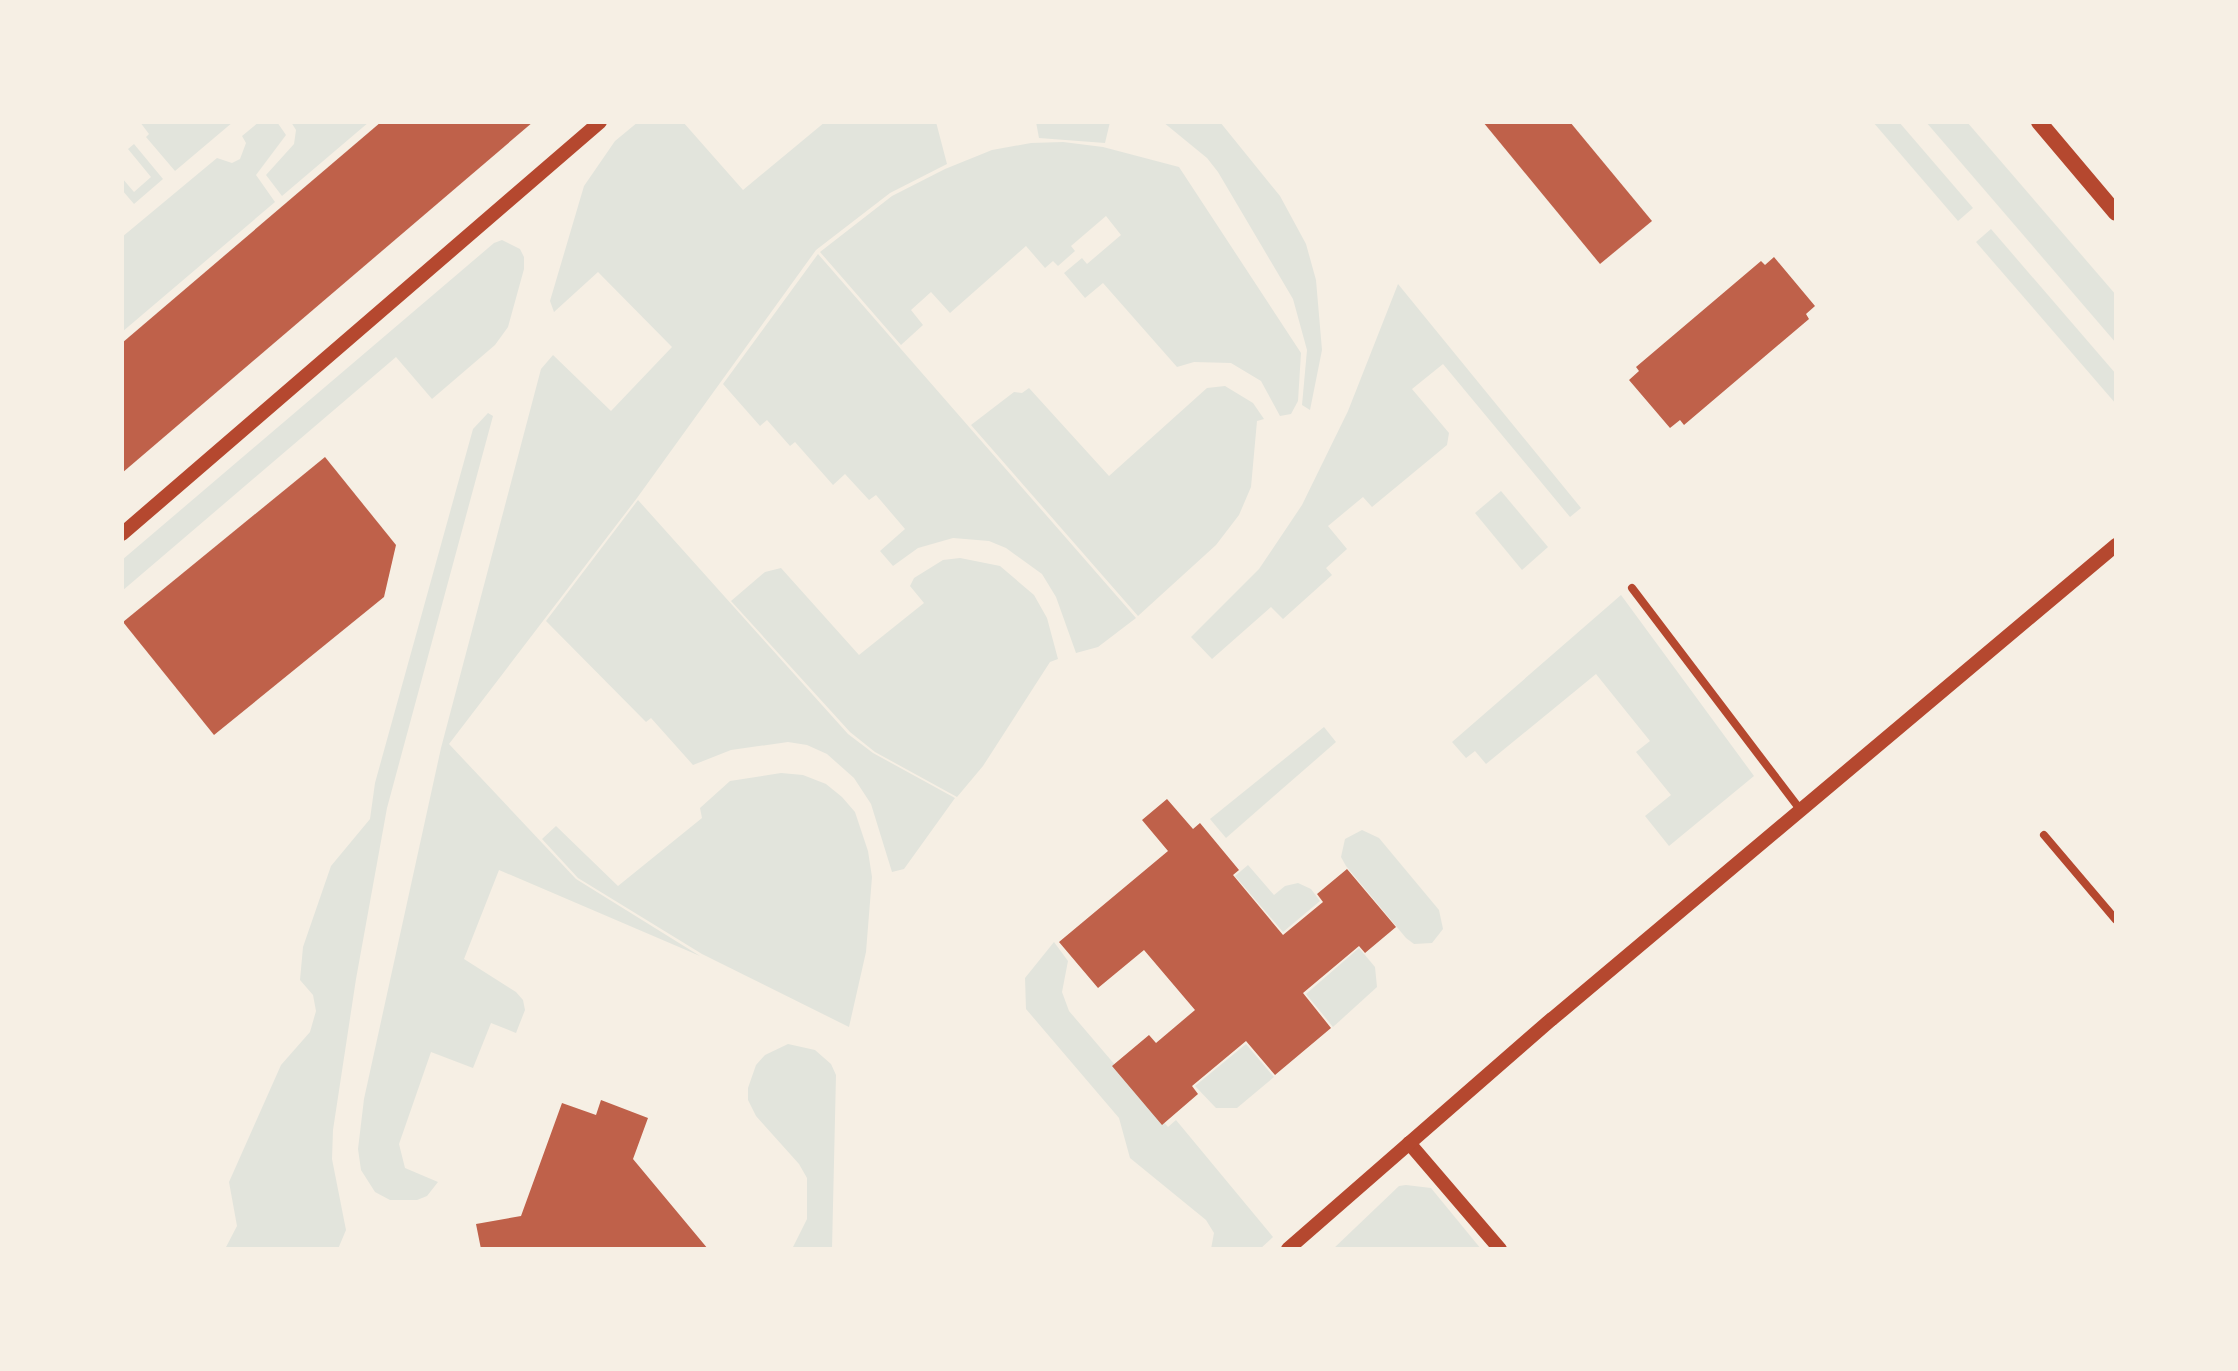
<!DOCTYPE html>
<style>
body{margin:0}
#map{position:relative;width:2238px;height:1371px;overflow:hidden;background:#f6efe4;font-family:Commissioner,sans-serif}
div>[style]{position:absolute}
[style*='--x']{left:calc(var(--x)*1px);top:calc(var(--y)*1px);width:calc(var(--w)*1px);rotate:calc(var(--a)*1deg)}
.green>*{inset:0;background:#e2e4dc}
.building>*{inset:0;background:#bf614a}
.minor>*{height:8px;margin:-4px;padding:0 4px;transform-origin:4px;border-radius:4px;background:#b5482f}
.tertiary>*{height:14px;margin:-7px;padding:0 7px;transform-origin:7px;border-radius:7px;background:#b5482f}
.secondary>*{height:16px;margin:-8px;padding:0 8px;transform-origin:8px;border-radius:8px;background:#b5482f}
span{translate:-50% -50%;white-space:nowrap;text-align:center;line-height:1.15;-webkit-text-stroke:6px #f6efe4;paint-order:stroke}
.frame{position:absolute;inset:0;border:124px solid #f6efe4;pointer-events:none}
</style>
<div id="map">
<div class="green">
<i style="clip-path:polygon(140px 122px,233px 122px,175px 171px,146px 137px,149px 134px)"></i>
<i style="clip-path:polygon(259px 122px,277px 122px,286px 135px,256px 175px,275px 202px,122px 332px,122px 237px,217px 158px,232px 163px,240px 159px,246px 143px,242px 136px)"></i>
<i style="clip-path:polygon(291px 122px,369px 122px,282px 196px,266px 175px,294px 144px,296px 130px)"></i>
<i style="clip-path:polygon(638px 122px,683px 122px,743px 190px,825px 122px,936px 122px,947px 164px,890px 193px,816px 250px,637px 498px,449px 744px,576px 879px,700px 956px,499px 870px,464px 959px,516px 992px,523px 1000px,525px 1010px,516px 1033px,491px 1023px,473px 1068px,431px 1052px,399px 1144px,405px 1168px,438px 1182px,427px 1196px,417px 1200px,390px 1200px,375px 1192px,361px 1170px,358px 1149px,364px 1099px,441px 748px,541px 369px,553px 355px,611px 411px,672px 347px,598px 272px,554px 312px,550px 301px,584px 186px,615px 141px)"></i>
<i style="clip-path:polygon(1036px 122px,1110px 122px,1105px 143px,1039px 138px)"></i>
<i style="clip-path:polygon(1163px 122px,1220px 122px,1280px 196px,1306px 244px,1316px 280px,1322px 350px,1310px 410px,1302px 405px,1307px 350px,1293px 299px,1218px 172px,1207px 158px)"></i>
<i style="clip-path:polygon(1873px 122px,1899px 122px,1973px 208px,1958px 221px)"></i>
<i style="clip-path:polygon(1926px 122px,1967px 122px,2116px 295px,2116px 343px)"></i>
<i style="clip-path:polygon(1063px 142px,1103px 147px,1179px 167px,1301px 353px,1298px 401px,1291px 414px,1280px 416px,1261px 381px,1231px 363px,1194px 362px,1177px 367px,1103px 283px,1085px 298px,1064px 273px,1082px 258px,1087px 264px,1121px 235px,1106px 216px,1071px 246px,1075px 251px,1058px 266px,1053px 261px,1045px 268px,1026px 246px,950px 313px,931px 292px,911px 310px,923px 325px,901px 345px,820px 252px,892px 196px,945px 169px,992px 150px,1031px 143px)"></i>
<i style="clip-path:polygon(134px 144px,163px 179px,134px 204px,122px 190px,122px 178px,134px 192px,151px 177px,128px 149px)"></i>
<i style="clip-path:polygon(1991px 229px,2116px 374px,2116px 404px,1976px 242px)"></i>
<i style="clip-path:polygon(502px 240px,520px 249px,524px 257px,524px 269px,508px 327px,495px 345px,432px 399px,396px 357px,122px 591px,122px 560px,494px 243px)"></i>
<i style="clip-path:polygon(818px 254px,1136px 618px,1098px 647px,1076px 653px,1056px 597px,1042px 574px,1006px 548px,989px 541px,953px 538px,918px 548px,893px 566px,880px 551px,905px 529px,876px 495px,869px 500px,845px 474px,833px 485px,795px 442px,790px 446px,767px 420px,760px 426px,723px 384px)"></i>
<i style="clip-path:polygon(1398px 284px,1581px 508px,1570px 517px,1443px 364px,1412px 389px,1449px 433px,1447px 445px,1372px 507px,1363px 497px,1328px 526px,1347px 549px,1326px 568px,1332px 575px,1283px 619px,1271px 607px,1212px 659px,1191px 637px,1259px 569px,1302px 505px,1348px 411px)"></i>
<i style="clip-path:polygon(1225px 386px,1253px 403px,1264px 419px,1257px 421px,1251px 487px,1239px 515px,1216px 545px,1138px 616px,971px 425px,1014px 392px,1022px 393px,1029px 388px,1109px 476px,1207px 388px)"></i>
<i style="clip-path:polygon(488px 413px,493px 416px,387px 808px,356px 979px,333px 1130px,332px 1159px,346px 1230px,338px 1249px,225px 1249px,237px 1226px,229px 1182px,281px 1065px,310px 1032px,316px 1011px,313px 995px,300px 980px,303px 947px,331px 866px,370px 819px,375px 783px,473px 429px)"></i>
<i style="clip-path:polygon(1501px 491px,1548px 547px,1522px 570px,1475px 513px)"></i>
<i style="clip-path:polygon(638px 500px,848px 734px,873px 753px,955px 798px,904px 869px,892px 872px,871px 804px,854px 778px,827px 754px,807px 745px,788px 742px,731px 750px,693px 765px,651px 718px,646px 722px,546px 621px)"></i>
<i style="clip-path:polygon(960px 558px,1000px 566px,1034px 595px,1047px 618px,1058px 659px,1050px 662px,983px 766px,957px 797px,875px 752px,850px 732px,731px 601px,765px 572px,781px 568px,859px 655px,924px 603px,910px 586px,914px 578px,943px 560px)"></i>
<i style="clip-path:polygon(1621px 595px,1754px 776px,1669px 846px,1645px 816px,1671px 795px,1636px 752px,1650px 741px,1596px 674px,1486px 764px,1475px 751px,1466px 758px,1452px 742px)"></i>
<i style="clip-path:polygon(1324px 727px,1336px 742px,1226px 838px,1210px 819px)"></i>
<i style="clip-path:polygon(781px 773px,803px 775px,826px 784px,842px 797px,855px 812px,868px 851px,872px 877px,866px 952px,849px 1027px,702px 954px,578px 878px,542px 839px,556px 826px,618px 886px,702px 818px,700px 808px,730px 781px)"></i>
<i style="clip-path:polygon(1362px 830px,1379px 838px,1439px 910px,1443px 929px,1432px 943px,1414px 944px,1406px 938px,1346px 866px,1341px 857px,1345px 839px)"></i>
<i style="clip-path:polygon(1248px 865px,1274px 895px,1285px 886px,1298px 883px,1311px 889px,1320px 901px,1283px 932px,1235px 876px)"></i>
<i style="clip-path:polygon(1054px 942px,1068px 961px,1062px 992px,1069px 1011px,1168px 1127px,1176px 1120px,1273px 1237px,1260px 1249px,1211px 1249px,1214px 1233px,1206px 1220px,1130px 1158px,1119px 1118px,1026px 1009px,1025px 978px)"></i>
<i style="clip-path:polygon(1359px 948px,1375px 967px,1377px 987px,1333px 1027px,1306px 994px)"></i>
<i style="clip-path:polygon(788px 1044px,815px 1050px,831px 1064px,836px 1075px,832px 1249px,792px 1249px,807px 1219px,807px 1178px,799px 1164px,756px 1116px,748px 1100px,748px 1088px,756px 1065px,765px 1055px)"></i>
<i style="clip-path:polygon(1246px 1044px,1274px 1077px,1237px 1108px,1216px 1108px,1195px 1086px)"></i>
<i style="clip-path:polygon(1406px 1185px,1431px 1188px,1481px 1249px,1333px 1249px,1399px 1186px)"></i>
</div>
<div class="building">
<i style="clip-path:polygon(381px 122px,533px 122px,122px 473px,122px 343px)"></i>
<i style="clip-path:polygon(1483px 122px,1570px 122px,1652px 221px,1600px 264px)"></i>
<i style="clip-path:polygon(1774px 257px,1815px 306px,1806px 314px,1809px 319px,1684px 425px,1680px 420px,1670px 428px,1629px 380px,1639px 371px,1636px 367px,1761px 261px,1765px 265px)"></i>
<i style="clip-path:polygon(325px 457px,396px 545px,384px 597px,214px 735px,123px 622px)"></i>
<i style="clip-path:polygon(1167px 799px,1193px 829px,1200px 823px,1239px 870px,1233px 875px,1283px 935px,1323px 902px,1317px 894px,1347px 869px,1396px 927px,1365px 953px,1359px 946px,1303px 993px,1331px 1028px,1275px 1075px,1246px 1041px,1192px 1086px,1198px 1094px,1162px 1125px,1112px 1066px,1149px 1035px,1156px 1043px,1195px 1010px,1144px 950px,1098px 988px,1059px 942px,1168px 851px,1142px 820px)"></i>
<i style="clip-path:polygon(601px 1100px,648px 1118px,633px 1159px,708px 1249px,481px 1249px,476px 1224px,521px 1216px,562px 1103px,596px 1115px)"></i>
</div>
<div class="minor">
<i style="--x:1632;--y:588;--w:280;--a:52.8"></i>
<i style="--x:2044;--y:835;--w:111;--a:49.7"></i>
</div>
<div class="tertiary">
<i style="--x:122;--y:534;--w:631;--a:-40.76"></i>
<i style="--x:1409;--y:1143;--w:140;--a:49.4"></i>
<i style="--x:1288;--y:1249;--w:350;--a:-41.1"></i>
<i style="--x:1552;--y:1019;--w:737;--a:-40.04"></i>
</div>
<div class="secondary">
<i style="--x:2039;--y:122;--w:119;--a:49.8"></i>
</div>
<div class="frame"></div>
</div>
